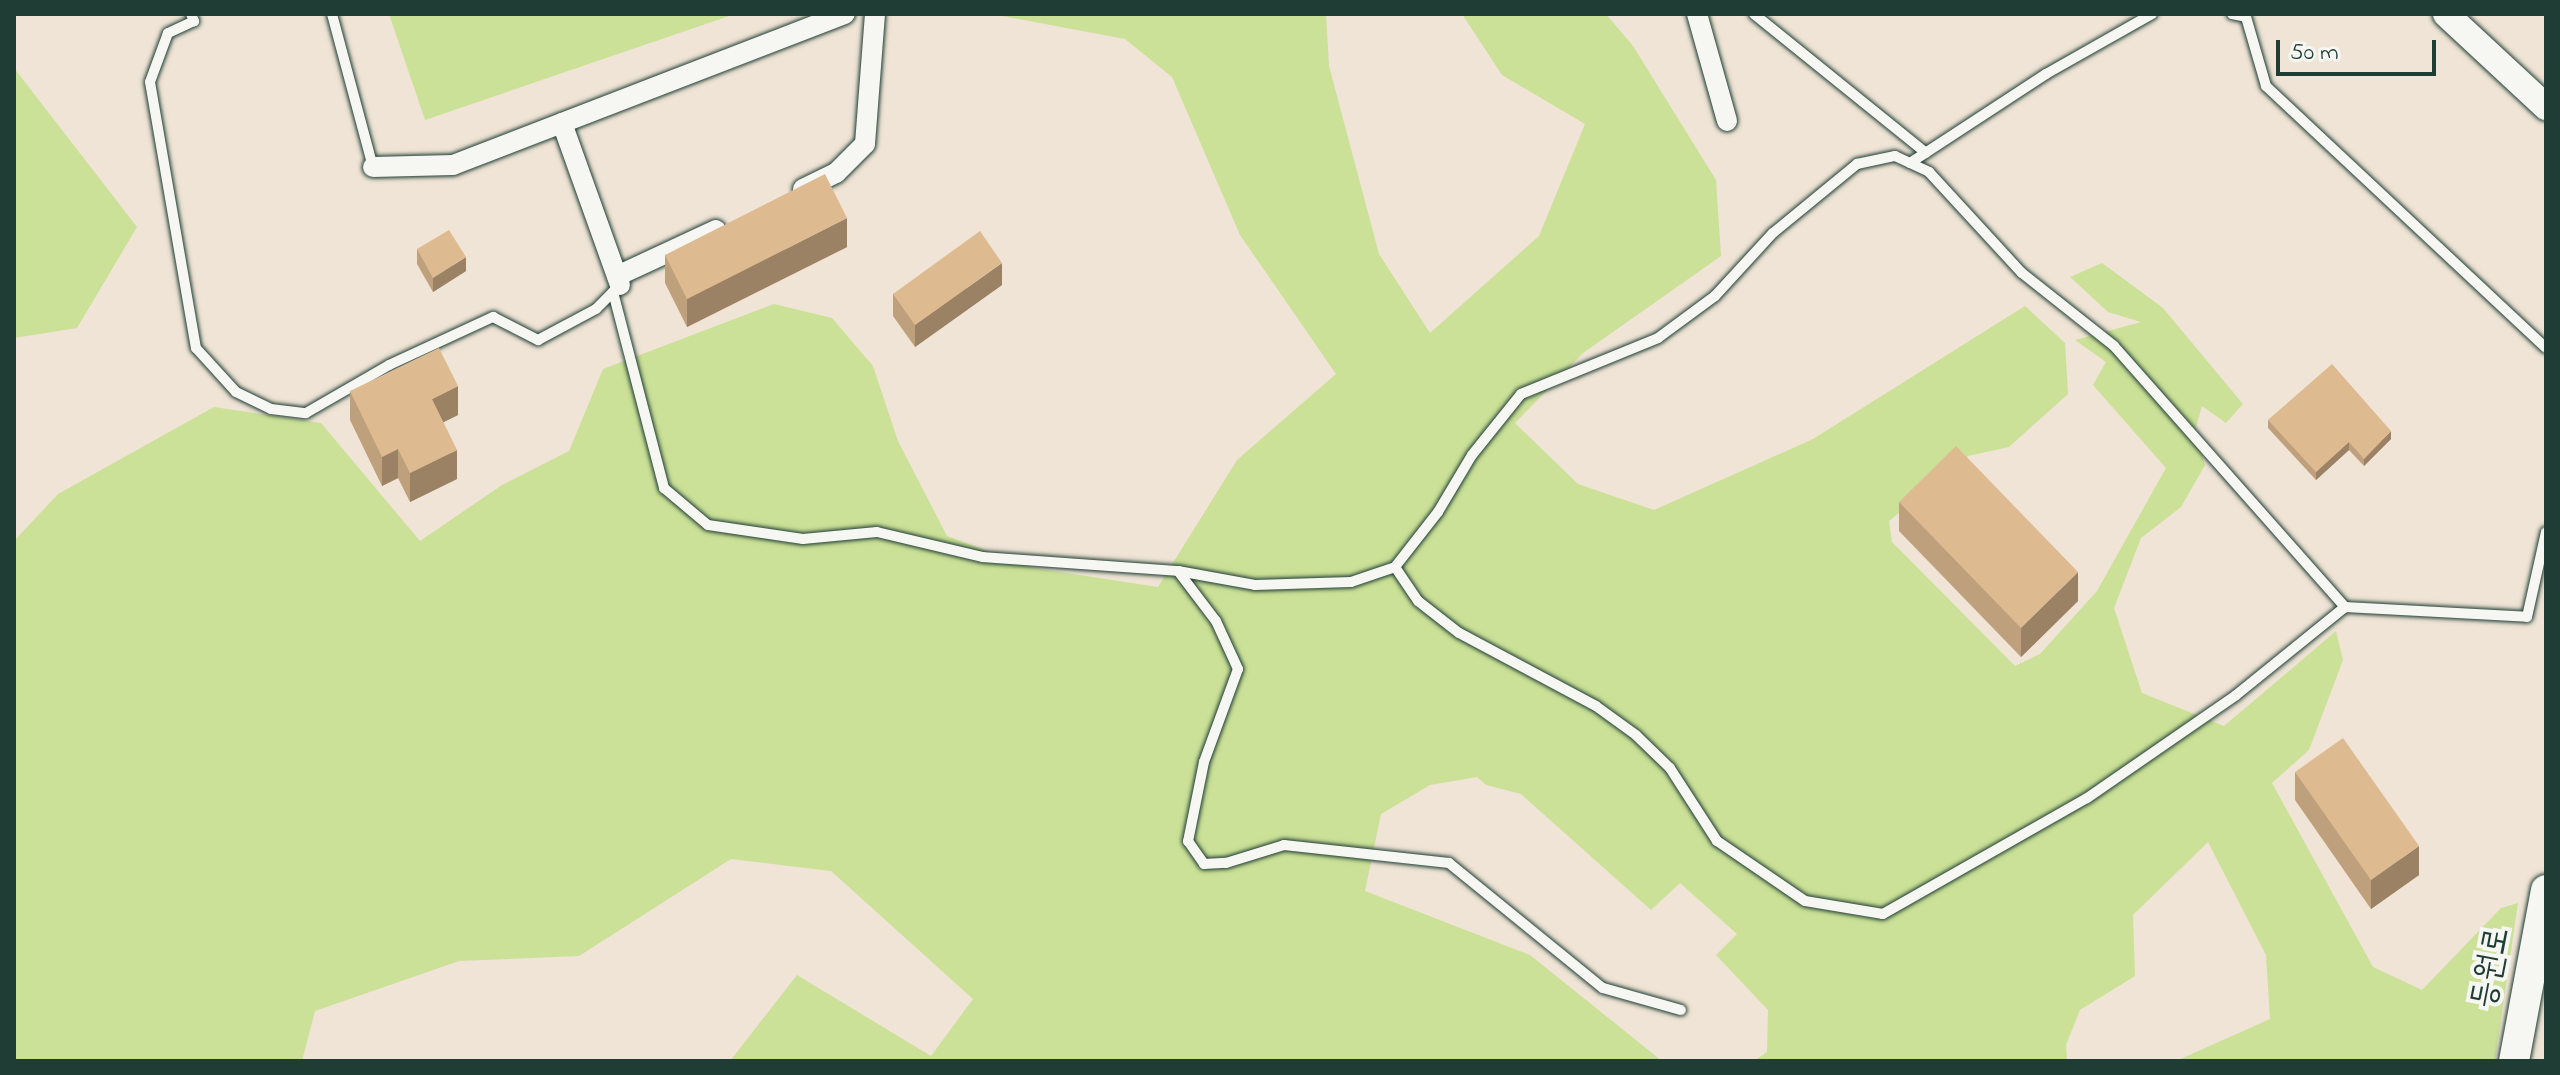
<!DOCTYPE html>
<meta charset="utf-8">
<style>
body{margin:0}
#map{position:relative;width:2560px;height:1075px;overflow:hidden;background:#efe4d5;font-family:"Indie Flower","Poor Story",sans-serif}
div>[style]{position:absolute}
[style*='--x']{left:calc(var(--x)*1px);top:calc(var(--y)*1px);width:calc(var(--w)*1px);rotate:calc(var(--a)*1deg)}
.green>*{inset:0;background:#cbe197}
.roads{filter:drop-shadow(0 0 2px #1f3d34) drop-shadow(0 0 2px #1f3d34)}
.service>*{height:10px;margin:-5px;padding:0 5px;transform-origin:5px;border-radius:5px;background:#f6f6f2}
.minor>*{height:20px;margin:-10px;padding:0 10px;transform-origin:10px;border-radius:10px;background:#f6f6f2}
.tertiary>*{height:26px;margin:-13px;padding:0 13px;transform-origin:13px;border-radius:13px;background:#f6f6f2}
.secondary>*{height:30px;margin:-15px;padding:0 15px;transform-origin:15px;border-radius:15px;background:#f6f6f2}
.wall>*{inset:0;background:#bfa07c}
.shaded-wall>*{inset:0;background:#9b8265}
.building>*{inset:0;background:#deba90}
span{translate:-50% -50%;white-space:nowrap;text-align:center;line-height:1.15;-webkit-text-stroke:8px #f6f6f2;paint-order:stroke}
.street-label{font-size:34px;color:#1f3d34}
.frame{position:absolute;inset:0;border:16px solid #1f3d34;pointer-events:none}
.scale{position:absolute;left:2276px;top:40px;width:160px;height:36px;box-sizing:border-box;border:4px solid #1f3d34;border-top:0;padding-left:10px;font-size:24px;line-height:28px;white-space:nowrap;color:#1f3d34;-webkit-text-stroke:6px #f6f6f2;paint-order:stroke}
</style>
<div id="map">
<div class="green">
<i style="clip-path:polygon(389px 14px,735px 14px,425px 120px)"></i>
<i style="clip-path:polygon(992px 14px,1326px 14px,1329px 66px,1379px 254px,1430px 333px,1539px 236px,1585px 124px,1502px 75px,1462px 14px,1606px 14px,1633px 46px,1716px 180px,1721px 256px,1583px 353px,1515px 423px,1578px 484px,1654px 510px,1813px 439px,2025px 306px,2065px 343px,2068px 394px,2009px 447px,1968px 456px,1889px 521px,1892px 542px,2015px 666px,2040px 654px,2097px 591px,2166px 468px,2093px 385px,2106px 362px,2075px 340px,2141px 322px,2108px 312px,2070px 277px,2102px 263px,2163px 308px,2243px 404px,2226px 423px,2202px 406px,2195px 431px,2205px 465px,2181px 507px,2141px 538px,2114px 608px,2142px 693px,2224px 726px,2336px 631px,2343px 660px,2309px 750px,2272px 783px,2373px 967px,2422px 990px,2501px 908px,2518px 903px,2495px 1061px,2176px 1061px,2270px 1019px,2266px 955px,2208px 842px,2133px 915px,2135px 976px,2080px 1010px,2066px 1045px,2067px 1061px,1754px 1061px,1767px 1052px,1768px 1010px,1716px 955px,1737px 934px,1680px 883px,1651px 910px,1521px 794px,1486px 785px,1477px 777px,1430px 785px,1381px 814px,1365px 891px,1530px 955px,1662px 1061px,730px 1061px,797px 975px,931px 1056px,973px 999px,831px 871px,731px 859px,579px 956px,459px 961px,315px 1011px,302px 1061px,14px 1061px,14px 541px,58px 494px,214px 407px,321px 423px,420px 541px,502px 485px,569px 451px,603px 369px,774px 304px,832px 318px,873px 366px,898px 441px,947px 536px,1034px 568px,1158px 587px,1237px 460px,1336px 374px,1240px 235px,1172px 77px,1125px 39px)"></i>
<i style="clip-path:polygon(14px 68px,137px 227px,77px 328px,14px 338px)"></i>
</div>
<div class="roads">
<div class="service">
<i style="--x:191;--y:14;--w:8;--a:67"></i>
<i style="--x:194;--y:21;--w:29;--a:155"></i>
<i style="--x:168;--y:33;--w:52;--a:110.2"></i>
<i style="--x:150;--y:82;--w:270;--a:80.2"></i>
<i style="--x:196;--y:348;--w:59;--a:47.7"></i>
<i style="--x:236;--y:392;--w:39;--a:26"></i>
<i style="--x:271;--y:409;--w:35;--a:7"></i>
<i style="--x:306;--y:413;--w:96;--a:-30"></i>
<i style="--x:389;--y:365;--w:115;--a:-24.8"></i>
<i style="--x:493;--y:317;--w:51;--a:27.1"></i>
<i style="--x:538;--y:340;--w:66;--a:-28.1"></i>
<i style="--x:596;--y:309;--w:27;--a:-45"></i>
<i style="--x:332;--y:14;--w:158;--a:75"></i>
<i style="--x:1754;--y:14;--w:221;--a:38.9"></i>
<i style="--x:2232;--y:14;--w:14;--a:12"></i>
<i style="--x:2246;--y:17;--w:72;--a:73.8"></i>
<i style="--x:2266;--y:86;--w:383;--a:43.1"></i>
<i style="--x:1910;--y:163;--w:163;--a:-33.2"></i>
<i style="--x:2046;--y:74;--w:122;--a:-29.5"></i>
<i style="--x:613;--y:292;--w:203;--a:75.4"></i>
<i style="--x:664;--y:488;--w:57;--a:40.1"></i>
<i style="--x:708;--y:525;--w:96;--a:8.4"></i>
<i style="--x:803;--y:539;--w:74;--a:-5.4"></i>
<i style="--x:877;--y:532;--w:109;--a:13.3"></i>
<i style="--x:983;--y:557;--w:196;--a:4.1"></i>
<i style="--x:1178;--y:571;--w:63;--a:52.8"></i>
<i style="--x:1216;--y:621;--w:53;--a:65.4"></i>
<i style="--x:1238;--y:669;--w:99;--a:110.1"></i>
<i style="--x:1204;--y:762;--w:81;--a:101.4"></i>
<i style="--x:1188;--y:841;--w:28;--a:55"></i>
<i style="--x:1204;--y:864;--w:22;--a:-3"></i>
<i style="--x:1226;--y:863;--w:61;--a:-17.2"></i>
<i style="--x:1284;--y:845;--w:166;--a:6.2"></i>
<i style="--x:1449;--y:863;--w:198;--a:39.1"></i>
<i style="--x:1603;--y:988;--w:81;--a:15.8"></i>
<i style="--x:1178;--y:571;--w:78;--a:10.3"></i>
<i style="--x:1255;--y:585;--w:96;--a:-1.8"></i>
<i style="--x:1351;--y:582;--w:46;--a:-18.8"></i>
<i style="--x:1395;--y:567;--w:70;--a:-52"></i>
<i style="--x:1438;--y:512;--w:66;--a:-59.2"></i>
<i style="--x:1472;--y:455;--w:78;--a:-51.2"></i>
<i style="--x:1521;--y:394;--w:148;--a:-22.2"></i>
<i style="--x:1658;--y:338;--w:71;--a:-36.4"></i>
<i style="--x:1715;--y:296;--w:86;--a:-47.4"></i>
<i style="--x:1773;--y:233;--w:109;--a:-39.4"></i>
<i style="--x:1857;--y:164;--w:39;--a:-12"></i>
<i style="--x:1895;--y:156;--w:38;--a:25"></i>
<i style="--x:1929;--y:172;--w:137;--a:47.4"></i>
<i style="--x:2022;--y:273;--w:117;--a:38.4"></i>
<i style="--x:2114;--y:346;--w:349;--a:48.5"></i>
<i style="--x:2345;--y:607;--w:141;--a:141"></i>
<i style="--x:2235;--y:696;--w:180;--a:145.4"></i>
<i style="--x:2087;--y:798;--w:235;--a:150.4"></i>
<i style="--x:1883;--y:914;--w:79;--a:-170.5"></i>
<i style="--x:1805;--y:901;--w:107;--a:-145.7"></i>
<i style="--x:1717;--y:841;--w:87;--a:-122.8"></i>
<i style="--x:1670;--y:768;--w:47;--a:-135.9"></i>
<i style="--x:1636;--y:735;--w:49;--a:-144.1"></i>
<i style="--x:1596;--y:706;--w:155;--a:-151.9"></i>
<i style="--x:1459;--y:633;--w:52;--a:-142"></i>
<i style="--x:1418;--y:601;--w:41;--a:-124.1"></i>
<i style="--x:2345;--y:607;--w:182;--a:3.1"></i>
<i style="--x:2527;--y:617;--w:87;--a:-77.4"></i>
</div>
<div class="minor">
<i style="--x:1697;--y:14;--w:111;--a:74.3"></i>
<i style="--x:562;--y:123;--w:172;--a:70.3"></i>
<i style="--x:373;--y:167;--w:80;--a:-1.4"></i>
<i style="--x:453;--y:165;--w:420;--a:-21.1"></i>
<i style="--x:803;--y:189;--w:37;--a:-26"></i>
<i style="--x:836;--y:173;--w:41;--a:-45"></i>
<i style="--x:865;--y:144;--w:130;--a:-85.6"></i>
<i style="--x:617;--y:276;--w:109;--a:-24.9"></i>
</div>
<div class="tertiary">
<i style="--x:2446;--y:14;--w:137;--a:42.9"></i>
</div>
<div class="secondary">
<i style="--x:2514;--y:1061;--w:174;--a:-79.4"></i>
</div>
</div>
<div class="wall">
<i style="clip-path:polygon(847px 247px,687px 327px,665px 283px,665px 255px)"></i>
<i style="clip-path:polygon(417px 249px,466px 271px,433px 292px,417px 264px)"></i>
<i style="clip-path:polygon(1002px 285px,915px 347px,893px 316px,893px 294px)"></i>
<i style="clip-path:polygon(350px 391px,458px 415px,443px 422px,457px 479px,410px 502px,398px 478px,382px 486px,350px 420px)"></i>
<i style="clip-path:polygon(2268px 420px,2391px 439px,2364px 466px,2349px 450px,2316px 480px,2268px 428px)"></i>
<i style="clip-path:polygon(1899px 502px,2078px 601px,2021px 657px,1899px 531px)"></i>
<i style="clip-path:polygon(2295px 772px,2419px 875px,2371px 909px,2295px 800px)"></i>
</div>
<div class="shaded-wall">
<i style="clip-path:polygon(847px 218px,847px 247px,687px 327px,687px 299px)"></i>
<i style="clip-path:polygon(466px 257px,466px 271px,433px 292px,433px 278px)"></i>
<i style="clip-path:polygon(1002px 263px,1002px 285px,915px 347px,915px 325px)"></i>
<i style="clip-path:polygon(458px 386px,458px 415px,432px 428px,432px 399px)"></i>
<i style="clip-path:polygon(2391px 431px,2391px 439px,2364px 466px,2364px 459px)"></i>
<i style="clip-path:polygon(2349px 442px,2349px 450px,2316px 480px,2316px 472px)"></i>
<i style="clip-path:polygon(398px 449px,398px 478px,382px 486px,382px 457px)"></i>
<i style="clip-path:polygon(457px 450px,457px 479px,410px 502px,410px 473px)"></i>
<i style="clip-path:polygon(2078px 572px,2078px 601px,2021px 657px,2021px 628px)"></i>
<i style="clip-path:polygon(2419px 846px,2419px 875px,2371px 909px,2371px 880px)"></i>
</div>
<div class="building">
<i style="clip-path:polygon(825px 174px,847px 218px,687px 299px,665px 255px)"></i>
<i style="clip-path:polygon(449px 230px,466px 257px,433px 278px,417px 249px)"></i>
<i style="clip-path:polygon(980px 231px,1002px 263px,915px 325px,893px 294px)"></i>
<i style="clip-path:polygon(439px 348px,458px 386px,432px 399px,457px 450px,410px 473px,398px 449px,382px 457px,350px 391px)"></i>
<i style="clip-path:polygon(2332px 364px,2391px 431px,2364px 459px,2349px 442px,2316px 472px,2268px 420px)"></i>
<i style="clip-path:polygon(1956px 446px,2078px 572px,2021px 628px,1899px 502px)"></i>
<i style="clip-path:polygon(2343px 738px,2419px 846px,2371px 880px,2295px 772px)"></i>
</div>
<div class="street-label">
<span style="left:2492px;top:968px;rotate:-79deg">등원로</span>
</div>
<div class="frame"></div>
<div class="scale">50 m</div>
</div>
